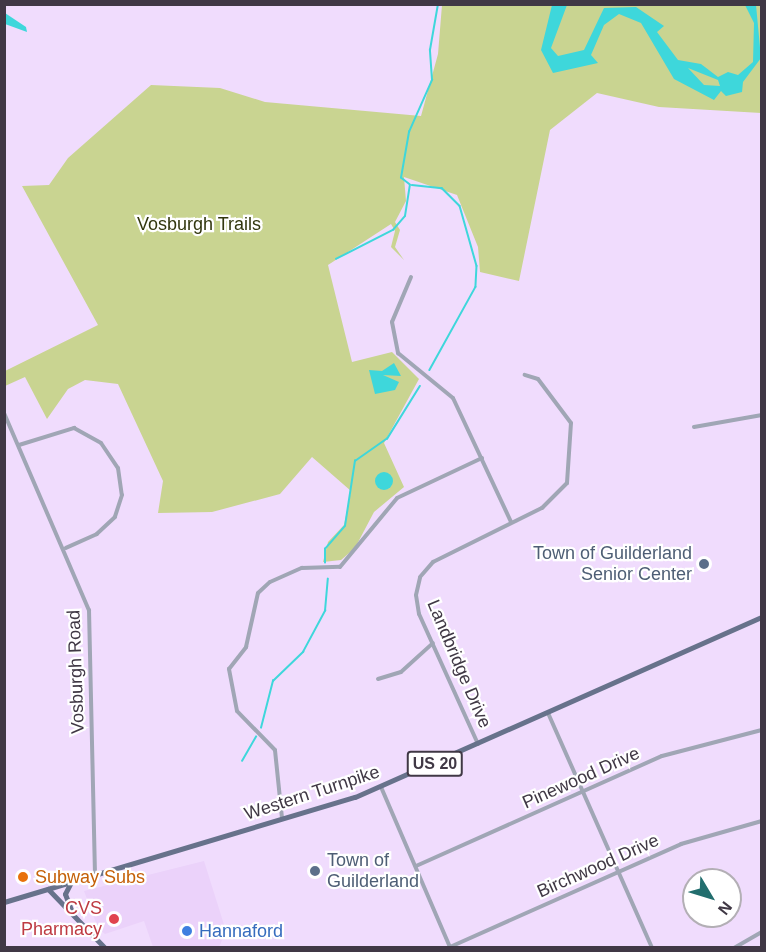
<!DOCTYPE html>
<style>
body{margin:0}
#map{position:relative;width:766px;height:952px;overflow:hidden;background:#f0dcfd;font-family:Helvetica,sans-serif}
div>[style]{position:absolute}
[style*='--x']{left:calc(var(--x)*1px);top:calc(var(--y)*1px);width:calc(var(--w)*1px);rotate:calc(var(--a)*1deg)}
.built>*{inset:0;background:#ebd2fa}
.green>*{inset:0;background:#c9d491}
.water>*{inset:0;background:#3ed7db}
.round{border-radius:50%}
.stream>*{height:1.5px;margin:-0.75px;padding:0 0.75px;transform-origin:0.75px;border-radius:0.75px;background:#3ed7db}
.minor>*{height:4px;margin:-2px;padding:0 2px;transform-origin:2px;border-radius:2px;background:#a0a6b5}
.primary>*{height:5px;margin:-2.5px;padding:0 2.5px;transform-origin:2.5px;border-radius:2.5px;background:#67728b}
.dots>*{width:16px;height:16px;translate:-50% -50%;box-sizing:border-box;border:3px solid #fff;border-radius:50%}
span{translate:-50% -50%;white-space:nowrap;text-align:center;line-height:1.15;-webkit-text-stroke:4.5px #fff;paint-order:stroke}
.shield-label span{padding:2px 4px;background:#fff;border:2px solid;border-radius:4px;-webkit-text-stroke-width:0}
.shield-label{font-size:16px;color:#403845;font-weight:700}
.park-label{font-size:18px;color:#32370e}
.service-label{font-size:18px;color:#4e5e75}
.right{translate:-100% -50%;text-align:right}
.left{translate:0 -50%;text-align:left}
.street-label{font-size:18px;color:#403845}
.food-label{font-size:18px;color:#c56008}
.health-label{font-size:18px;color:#be3a42}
.shop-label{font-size:18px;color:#366cbe}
.frame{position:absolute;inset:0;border:6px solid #403845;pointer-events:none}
.north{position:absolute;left:682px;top:868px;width:60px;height:60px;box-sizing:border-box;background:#fff;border:2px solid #b3afb5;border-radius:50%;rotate:128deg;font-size:16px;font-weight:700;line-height:24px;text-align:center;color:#403845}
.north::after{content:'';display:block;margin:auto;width:21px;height:27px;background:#226e6e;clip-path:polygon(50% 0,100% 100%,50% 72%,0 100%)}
</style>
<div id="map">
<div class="built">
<i style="clip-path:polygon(204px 861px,226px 931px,219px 947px,153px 947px,144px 921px,105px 934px,98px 928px,84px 891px)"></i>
</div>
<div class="green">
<i style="clip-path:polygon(442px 5px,761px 5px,761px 113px,659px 107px,597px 93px,550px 130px,519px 281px,480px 272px,478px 247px,457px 195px,404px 177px,406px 201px,395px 222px,400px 230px,395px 247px,404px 260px,391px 247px,395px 231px,391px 224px,328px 265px,352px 362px,392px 352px,419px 379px,384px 443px,404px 487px,374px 512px,355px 548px,341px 560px,323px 562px,328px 542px,344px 525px,351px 491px,312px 457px,280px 494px,212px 512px,158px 513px,163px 481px,118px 384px,85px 380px,68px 389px,47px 419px,25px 377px,5px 386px,5px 371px,98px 325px,22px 186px,49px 185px,68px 158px,151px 85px,220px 88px,265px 102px,421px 116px,438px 54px)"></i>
</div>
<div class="water">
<i style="clip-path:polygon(evenodd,552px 5px,567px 5px,551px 48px,558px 56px,584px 50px,604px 8px,636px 7px,664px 26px,657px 32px,678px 60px,701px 64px,718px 77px,728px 72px,738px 75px,753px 62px,754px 23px,745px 5px,756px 5px,761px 58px,743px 82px,742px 92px,726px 96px,721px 91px,714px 100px,674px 79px,641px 23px,619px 14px,604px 25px,591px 55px,598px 63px,553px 73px,541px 50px,552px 5px,688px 68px,718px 80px,720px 86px,704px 85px,688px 68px)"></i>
<i style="clip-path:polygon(5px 13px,26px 27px,27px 32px,5px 24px)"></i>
<i style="clip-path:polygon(394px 363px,401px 376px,383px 375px,399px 382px,395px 390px,375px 394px,369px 370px,382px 371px)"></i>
<i class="round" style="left:375px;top:472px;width:18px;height:18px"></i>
</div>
<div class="stream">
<i style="--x:412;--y:185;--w:30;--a:6"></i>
<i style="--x:442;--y:188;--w:25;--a:45"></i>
<i style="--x:460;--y:206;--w:62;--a:74.2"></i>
<i style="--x:477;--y:266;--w:21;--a:93"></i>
<i style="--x:476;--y:287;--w:95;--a:119"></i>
<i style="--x:336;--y:259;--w:64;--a:-27"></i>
<i style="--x:393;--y:230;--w:18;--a:-49"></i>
<i style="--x:405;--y:216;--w:31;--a:-81"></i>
<i style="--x:410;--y:185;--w:11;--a:-142"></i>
<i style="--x:401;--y:178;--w:47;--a:-80.1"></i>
<i style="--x:409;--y:132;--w:57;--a:-66.1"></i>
<i style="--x:432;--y:80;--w:30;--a:-94"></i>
<i style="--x:430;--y:50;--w:47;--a:-80.1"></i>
<i style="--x:325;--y:563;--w:14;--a:-90"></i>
<i style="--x:325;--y:549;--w:30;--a:-49"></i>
<i style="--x:345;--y:526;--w:66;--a:-81.3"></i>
<i style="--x:355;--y:461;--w:39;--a:-35"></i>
<i style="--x:387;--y:439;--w:62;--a:-58.1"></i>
<i style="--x:261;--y:728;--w:49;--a:-75.7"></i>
<i style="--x:273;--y:681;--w:42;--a:-44"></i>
<i style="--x:303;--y:652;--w:47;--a:-61.8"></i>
<i style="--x:325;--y:611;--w:32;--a:-85"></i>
<i style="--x:242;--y:761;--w:28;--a:-60"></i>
</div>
<div class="minor">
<i style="--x:411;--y:277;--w:49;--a:112.9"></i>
<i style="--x:392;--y:322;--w:32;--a:79"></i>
<i style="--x:398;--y:353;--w:71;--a:39.3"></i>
<i style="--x:453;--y:398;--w:137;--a:64.9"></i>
<i style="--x:4;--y:413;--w:215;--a:66.7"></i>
<i style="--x:89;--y:610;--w:264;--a:88.7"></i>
<i style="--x:694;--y:427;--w:69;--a:-10"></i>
<i style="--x:19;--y:445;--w:58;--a:-17.2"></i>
<i style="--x:74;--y:428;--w:31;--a:29"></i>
<i style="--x:101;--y:443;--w:30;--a:56"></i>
<i style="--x:118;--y:468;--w:27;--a:82"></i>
<i style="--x:122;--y:495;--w:23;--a:108"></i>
<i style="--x:115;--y:517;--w:25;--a:137"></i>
<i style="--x:97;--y:534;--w:34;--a:156"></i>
<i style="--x:378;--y:679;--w:24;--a:-17"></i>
<i style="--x:401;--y:672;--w:43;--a:-42.2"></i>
<i style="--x:548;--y:713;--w:257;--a:66.1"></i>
<i style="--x:478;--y:744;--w:143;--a:-114.4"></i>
<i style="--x:419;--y:614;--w:19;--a:-99"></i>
<i style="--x:416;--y:595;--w:18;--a:-77"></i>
<i style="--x:420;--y:577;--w:20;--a:-49"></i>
<i style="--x:433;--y:562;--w:122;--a:-26.4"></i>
<i style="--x:542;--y:508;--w:35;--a:-45"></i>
<i style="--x:567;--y:483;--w:60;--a:-86.2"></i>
<i style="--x:571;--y:423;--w:55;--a:-126.9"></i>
<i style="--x:538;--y:379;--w:14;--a:-163"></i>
<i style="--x:381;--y:787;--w:174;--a:66.7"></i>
<i style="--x:282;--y:818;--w:68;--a:-95.9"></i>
<i style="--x:275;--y:750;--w:54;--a:-134.3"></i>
<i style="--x:237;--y:711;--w:43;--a:-100.8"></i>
<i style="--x:229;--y:669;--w:28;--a:-52"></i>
<i style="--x:246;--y:647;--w:55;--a:-77.5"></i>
<i style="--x:258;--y:593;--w:16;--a:-43"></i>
<i style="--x:270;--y:582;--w:35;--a:-24"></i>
<i style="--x:302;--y:568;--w:38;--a:-2"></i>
<i style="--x:340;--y:567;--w:89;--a:-50.4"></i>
<i style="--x:397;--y:498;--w:94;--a:-25.2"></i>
<i style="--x:416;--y:866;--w:269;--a:-24.1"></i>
<i style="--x:662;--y:756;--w:103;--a:-14.6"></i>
<i style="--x:450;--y:947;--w:253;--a:-24"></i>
<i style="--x:681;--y:844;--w:84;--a:-15.9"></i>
<i style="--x:734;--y:948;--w:32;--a:-30"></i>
</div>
<div class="primary">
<i style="--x:71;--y:882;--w:13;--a:117"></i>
<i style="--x:65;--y:894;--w:17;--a:69"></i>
<i style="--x:48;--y:889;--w:82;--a:46"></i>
<i style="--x:4;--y:902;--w:366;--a:-16.7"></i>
<i style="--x:355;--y:797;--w:445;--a:-23.9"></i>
</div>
<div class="dots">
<i style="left:704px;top:564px;background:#5c6f8a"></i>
<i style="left:315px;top:871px;background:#5c6f8a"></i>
<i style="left:23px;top:877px;background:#e8710a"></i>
<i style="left:114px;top:919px;background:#e0444e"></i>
<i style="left:187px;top:931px;background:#3f7fe0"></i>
</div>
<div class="shield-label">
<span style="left:435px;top:764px">US 20</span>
</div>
<div class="park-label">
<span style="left:199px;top:224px">Vosburgh Trails</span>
</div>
<div class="service-label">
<span class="right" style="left:692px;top:564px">Town of Guilderland<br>Senior Center</span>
<span class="left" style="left:327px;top:871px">Town of<br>Guilderland</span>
</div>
<div class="street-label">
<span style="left:459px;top:664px;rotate:67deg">Landbridge Drive</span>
<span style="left:76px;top:672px;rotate:-92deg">Vosburgh Road</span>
<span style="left:581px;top:778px;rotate:-24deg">Pinewood Drive</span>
<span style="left:312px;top:793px;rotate:-18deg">Western Turnpike</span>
<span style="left:598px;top:866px;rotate:-24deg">Birchwood Drive</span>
</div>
<div class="food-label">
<span class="left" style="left:35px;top:877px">Subway Subs</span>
</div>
<div class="health-label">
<span class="right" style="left:102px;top:919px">CVS<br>Pharmacy</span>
</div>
<div class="shop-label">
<span class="left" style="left:199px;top:931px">Hannaford</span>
</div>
<div class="frame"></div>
<div class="north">N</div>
</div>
